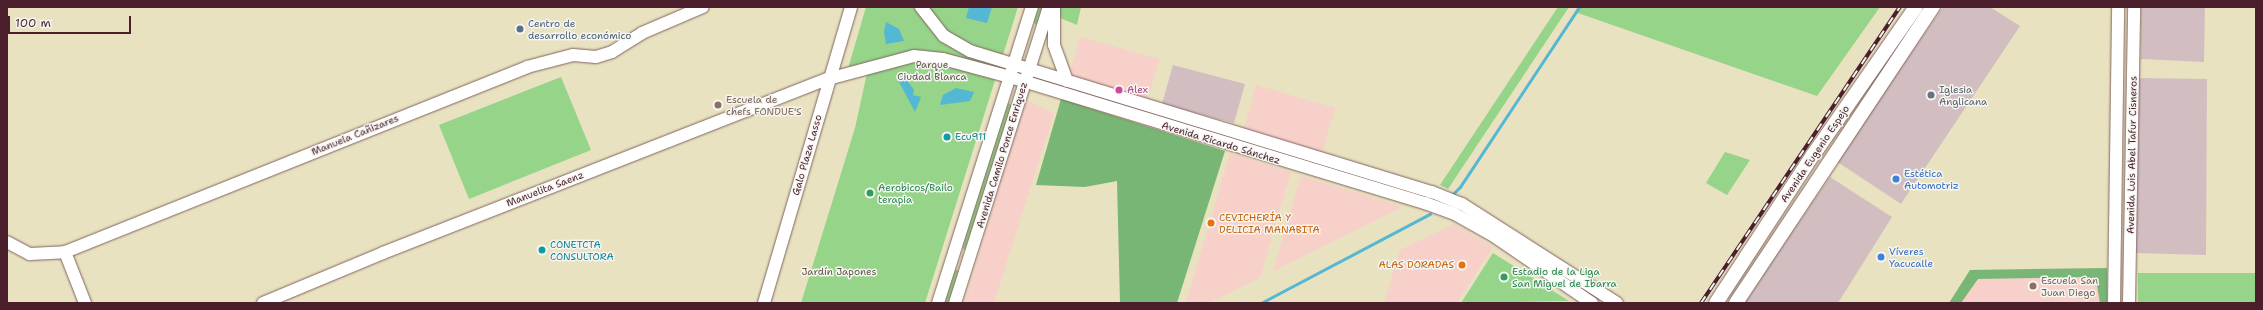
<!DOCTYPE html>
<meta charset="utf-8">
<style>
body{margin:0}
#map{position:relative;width:2263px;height:310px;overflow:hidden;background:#e8e2c0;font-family:"Shantell Sans",sans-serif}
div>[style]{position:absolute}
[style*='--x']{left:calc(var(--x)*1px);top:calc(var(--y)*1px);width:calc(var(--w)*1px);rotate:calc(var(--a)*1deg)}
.built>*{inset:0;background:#f7d0c9}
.industrial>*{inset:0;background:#d2bec1}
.green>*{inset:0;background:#95d489}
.forest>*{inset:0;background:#78b675}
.water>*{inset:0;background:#54b7d3}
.stream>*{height:2.5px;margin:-1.25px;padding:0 1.25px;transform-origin:1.25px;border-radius:1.25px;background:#54b7d3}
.roads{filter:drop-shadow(0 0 1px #81635f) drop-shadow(0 0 1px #81635f)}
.secondary>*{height:12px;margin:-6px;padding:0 6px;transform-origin:6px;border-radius:6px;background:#fff}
.primary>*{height:14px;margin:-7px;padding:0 7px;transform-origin:7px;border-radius:7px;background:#fff}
.rail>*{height:4px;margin-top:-2px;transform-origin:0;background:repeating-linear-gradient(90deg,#f6f6f2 0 8px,#4a1f2b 0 16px);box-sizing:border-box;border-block:1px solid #4a1f2b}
.dots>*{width:11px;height:11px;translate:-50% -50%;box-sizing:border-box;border:2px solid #f6f6f2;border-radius:50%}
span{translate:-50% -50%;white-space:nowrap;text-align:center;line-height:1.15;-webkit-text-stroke:3px #f6f6f2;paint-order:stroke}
.service-label{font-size:10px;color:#4e5e75}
.left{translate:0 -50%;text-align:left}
.park-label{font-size:10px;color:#605547}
.worship-label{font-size:10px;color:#5b616d}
.hotel-label{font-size:10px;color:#b23c85}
.education-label{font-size:10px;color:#785e54}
.street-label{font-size:10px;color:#4a1f2b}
.culture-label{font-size:10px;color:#0d838f}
.shop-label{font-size:10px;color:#366cbe}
.leisure-label{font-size:10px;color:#27864d}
.food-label{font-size:10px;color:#c56008}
.right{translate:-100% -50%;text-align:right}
.frame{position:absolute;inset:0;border:8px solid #4a1f2b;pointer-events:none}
.scale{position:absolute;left:8px;top:16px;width:123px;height:18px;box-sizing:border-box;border:2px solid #4a1f2b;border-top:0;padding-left:5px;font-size:12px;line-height:14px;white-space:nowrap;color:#4a1f2b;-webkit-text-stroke:3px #f6f6f2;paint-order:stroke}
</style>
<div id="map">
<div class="built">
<i style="clip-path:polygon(1080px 37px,1159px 59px,1148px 99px,1069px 76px)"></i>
<i style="clip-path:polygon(1256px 85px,1335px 108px,1322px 154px,1244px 129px)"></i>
<i style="clip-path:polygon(1026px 100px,1054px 113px,994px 303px,964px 303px)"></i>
<i style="clip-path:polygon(1230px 153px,1291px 172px,1260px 278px,1208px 303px,1186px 303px)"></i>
<i style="clip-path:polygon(1301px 176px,1403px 207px,1273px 271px)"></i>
<i style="clip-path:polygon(1454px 224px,1493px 247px,1457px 303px,1384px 303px,1400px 250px)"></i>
<i style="clip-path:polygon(2107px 268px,2107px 303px,1949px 303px,1970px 270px)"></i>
</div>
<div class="industrial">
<i style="clip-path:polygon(1943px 7px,1990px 7px,2020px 26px,1901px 204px,1836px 161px)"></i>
<i style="clip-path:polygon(2141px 7px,2205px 7px,2204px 62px,2141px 59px)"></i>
<i style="clip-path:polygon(1173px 65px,1245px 84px,1234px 123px,1162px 104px)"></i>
<i style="clip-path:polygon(2137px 78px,2207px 79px,2206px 255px,2135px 253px)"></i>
<i style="clip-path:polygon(1830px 177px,1892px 217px,1838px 303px,1743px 303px)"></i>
</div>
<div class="green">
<i style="clip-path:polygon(866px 7px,1018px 7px,925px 303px,801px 303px,855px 128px,869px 64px,847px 72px)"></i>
<i style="clip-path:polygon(1035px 7px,1044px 7px,1038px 25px,1031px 22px)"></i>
<i style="clip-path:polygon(1060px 7px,1081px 7px,1077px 25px,1058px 17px)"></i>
<i style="clip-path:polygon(1558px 7px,1569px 7px,1448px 189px,1440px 185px)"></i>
<i style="clip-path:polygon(1578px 7px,1880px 7px,1817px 96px,1575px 12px)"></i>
<i style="clip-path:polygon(561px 77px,591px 150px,469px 199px,439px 125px)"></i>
<i style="clip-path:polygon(1007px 103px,1014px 105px,968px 250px,961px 248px)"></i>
<i style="clip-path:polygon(1725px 152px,1750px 160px,1727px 195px,1706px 183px)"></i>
<i style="clip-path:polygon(1493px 253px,1569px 301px,1461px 303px)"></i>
<i style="clip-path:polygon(953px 269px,961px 271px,951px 303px,943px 303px)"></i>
<i style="clip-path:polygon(2138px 273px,2256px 273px,2256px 303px,2138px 303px)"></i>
</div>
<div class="forest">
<i style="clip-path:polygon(1061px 99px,1225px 151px,1177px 303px,1120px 303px,1117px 181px,1085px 187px,1036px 185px)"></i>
<i style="clip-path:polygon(2107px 268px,2107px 303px,2100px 303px,2096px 280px,2086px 277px,1978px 279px,1961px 303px,1949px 303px,1970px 270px)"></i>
</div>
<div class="water">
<i style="clip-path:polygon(969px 7px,992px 7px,987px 23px,966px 18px)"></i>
<i style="clip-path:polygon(886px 22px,899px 29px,904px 41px,886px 44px,884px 32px)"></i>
<i style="clip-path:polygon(900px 71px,914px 90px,913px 95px,921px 97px,915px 112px,898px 80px)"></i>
<i style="clip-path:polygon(956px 88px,974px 92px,970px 101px,940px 105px,943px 95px)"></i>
</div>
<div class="stream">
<i style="--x:1452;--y:195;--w:11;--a:-45"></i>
<i style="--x:1460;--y:187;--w:216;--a:-56.5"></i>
<i style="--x:1261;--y:303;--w:191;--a:-27.8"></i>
</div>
<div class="roads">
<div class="secondary">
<i style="--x:921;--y:7;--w:37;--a:52"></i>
<i style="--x:944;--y:36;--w:30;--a:30"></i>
<i style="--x:970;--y:51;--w:483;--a:17"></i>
<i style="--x:1432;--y:192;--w:32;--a:22"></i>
<i style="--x:1462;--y:204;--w:184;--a:32.6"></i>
<i style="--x:1054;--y:7;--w:38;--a:90"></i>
<i style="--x:1054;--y:45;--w:38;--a:70"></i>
<i style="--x:7;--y:242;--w:26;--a:28"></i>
<i style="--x:30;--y:254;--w:35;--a:-3"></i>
<i style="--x:65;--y:252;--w:498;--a:-21.8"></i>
<i style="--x:527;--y:67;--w:48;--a:-14.6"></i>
<i style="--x:573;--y:55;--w:23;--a:5"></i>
<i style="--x:596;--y:57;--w:17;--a:-17"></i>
<i style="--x:612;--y:52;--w:36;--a:-32"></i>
<i style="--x:642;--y:33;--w:66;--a:-23.1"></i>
<i style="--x:65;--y:252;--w:55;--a:68.6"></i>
<i style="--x:263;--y:303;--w:130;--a:-22.6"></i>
<i style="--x:383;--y:253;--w:478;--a:-21.4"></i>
<i style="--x:828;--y:79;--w:89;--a:-15"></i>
<i style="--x:914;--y:56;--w:29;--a:6"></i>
<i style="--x:943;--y:59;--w:69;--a:15"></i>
<i style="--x:1010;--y:77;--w:434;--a:16.9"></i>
<i style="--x:1425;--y:203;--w:30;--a:20"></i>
<i style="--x:1453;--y:213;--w:47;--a:29.3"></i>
<i style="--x:1494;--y:236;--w:119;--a:34.4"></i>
<i style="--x:764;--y:303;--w:309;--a:-73.6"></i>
<i style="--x:938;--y:303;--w:311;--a:-72.4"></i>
<i style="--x:955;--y:303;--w:311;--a:-72.4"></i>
<i style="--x:2114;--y:303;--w:296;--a:-89.2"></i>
<i style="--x:2129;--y:303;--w:296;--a:-89"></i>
</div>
<div class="primary">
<i style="--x:1716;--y:303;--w:177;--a:-56.8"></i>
<i style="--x:1813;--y:155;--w:180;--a:-55.2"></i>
<i style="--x:1736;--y:303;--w:356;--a:-56.4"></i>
</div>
</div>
<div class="rail">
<i style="--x:1701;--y:303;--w:357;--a:-56.1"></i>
</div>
<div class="dots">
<i style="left:520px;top:29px;background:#5c6f8a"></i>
<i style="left:1119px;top:90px;background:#d1479c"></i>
<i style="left:1931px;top:95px;background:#6b7280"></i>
<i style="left:718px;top:105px;background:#8d6e63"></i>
<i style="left:947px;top:137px;background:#0f9aa8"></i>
<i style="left:1896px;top:179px;background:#3f7fe0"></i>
<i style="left:870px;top:193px;background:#2e9e5b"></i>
<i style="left:1211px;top:223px;background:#e8710a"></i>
<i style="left:542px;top:250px;background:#0f9aa8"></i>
<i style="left:1881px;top:257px;background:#3f7fe0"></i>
<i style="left:1462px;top:265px;background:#e8710a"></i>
<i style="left:1504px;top:277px;background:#2e9e5b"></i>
<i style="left:2033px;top:286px;background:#8d6e63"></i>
</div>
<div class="service-label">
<span class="left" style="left:528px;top:29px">Centro de<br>desarrollo económico</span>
</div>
<div class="park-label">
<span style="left:932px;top:70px">Parque<br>Ciudad Blanca</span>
<span style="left:839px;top:272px">Jardín Japones</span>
</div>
<div class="worship-label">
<span class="left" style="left:1939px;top:95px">Iglesia<br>Anglicana</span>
</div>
<div class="hotel-label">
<span class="left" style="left:1127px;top:90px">Alex</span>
</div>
<div class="education-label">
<span class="left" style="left:726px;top:105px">Escuela de<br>chefs FONDUE'S</span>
<span class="left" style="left:2041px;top:286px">Escuela San<br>Juan Diego</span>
</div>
<div class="street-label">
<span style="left:355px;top:135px;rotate:-22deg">Manuela Cañizares</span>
<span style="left:1221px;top:143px;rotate:17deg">Avenida Ricardo Sánchez</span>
<span style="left:1815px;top:154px;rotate:-56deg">Avenida Eugenio Espejo</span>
<span style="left:807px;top:155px;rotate:-74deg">Galo Plaza Lasso</span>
<span style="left:1002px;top:155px;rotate:-73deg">Avenida Camilo Ponce Enriquez</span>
<span style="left:2132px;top:155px;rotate:-89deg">Avenida Luis Abel Tafur Cisneros</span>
<span style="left:545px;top:189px;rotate:-21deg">Manuelita Saenz</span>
</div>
<div class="culture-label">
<span class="left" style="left:955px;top:137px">Ecu911</span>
<span class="left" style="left:550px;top:250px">CONETCTA<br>CONSULTORA</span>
</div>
<div class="shop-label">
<span class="left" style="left:1904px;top:179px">Estética<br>Automotriz</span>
<span class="left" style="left:1889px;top:257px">Víveres<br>Yacucalle</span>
</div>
<div class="leisure-label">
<span class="left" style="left:878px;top:193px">Aerobicos/Bailo<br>terapia</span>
<span class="left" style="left:1512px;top:277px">Estadio de la Liga<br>San Miguel de Ibarra</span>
</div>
<div class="food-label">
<span class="left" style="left:1219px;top:223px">CEVICHERÍA Y<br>DELICIA MANABITA</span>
<span class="right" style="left:1454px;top:265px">ALAS DORADAS</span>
</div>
<div class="frame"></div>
<div class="scale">100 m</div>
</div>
